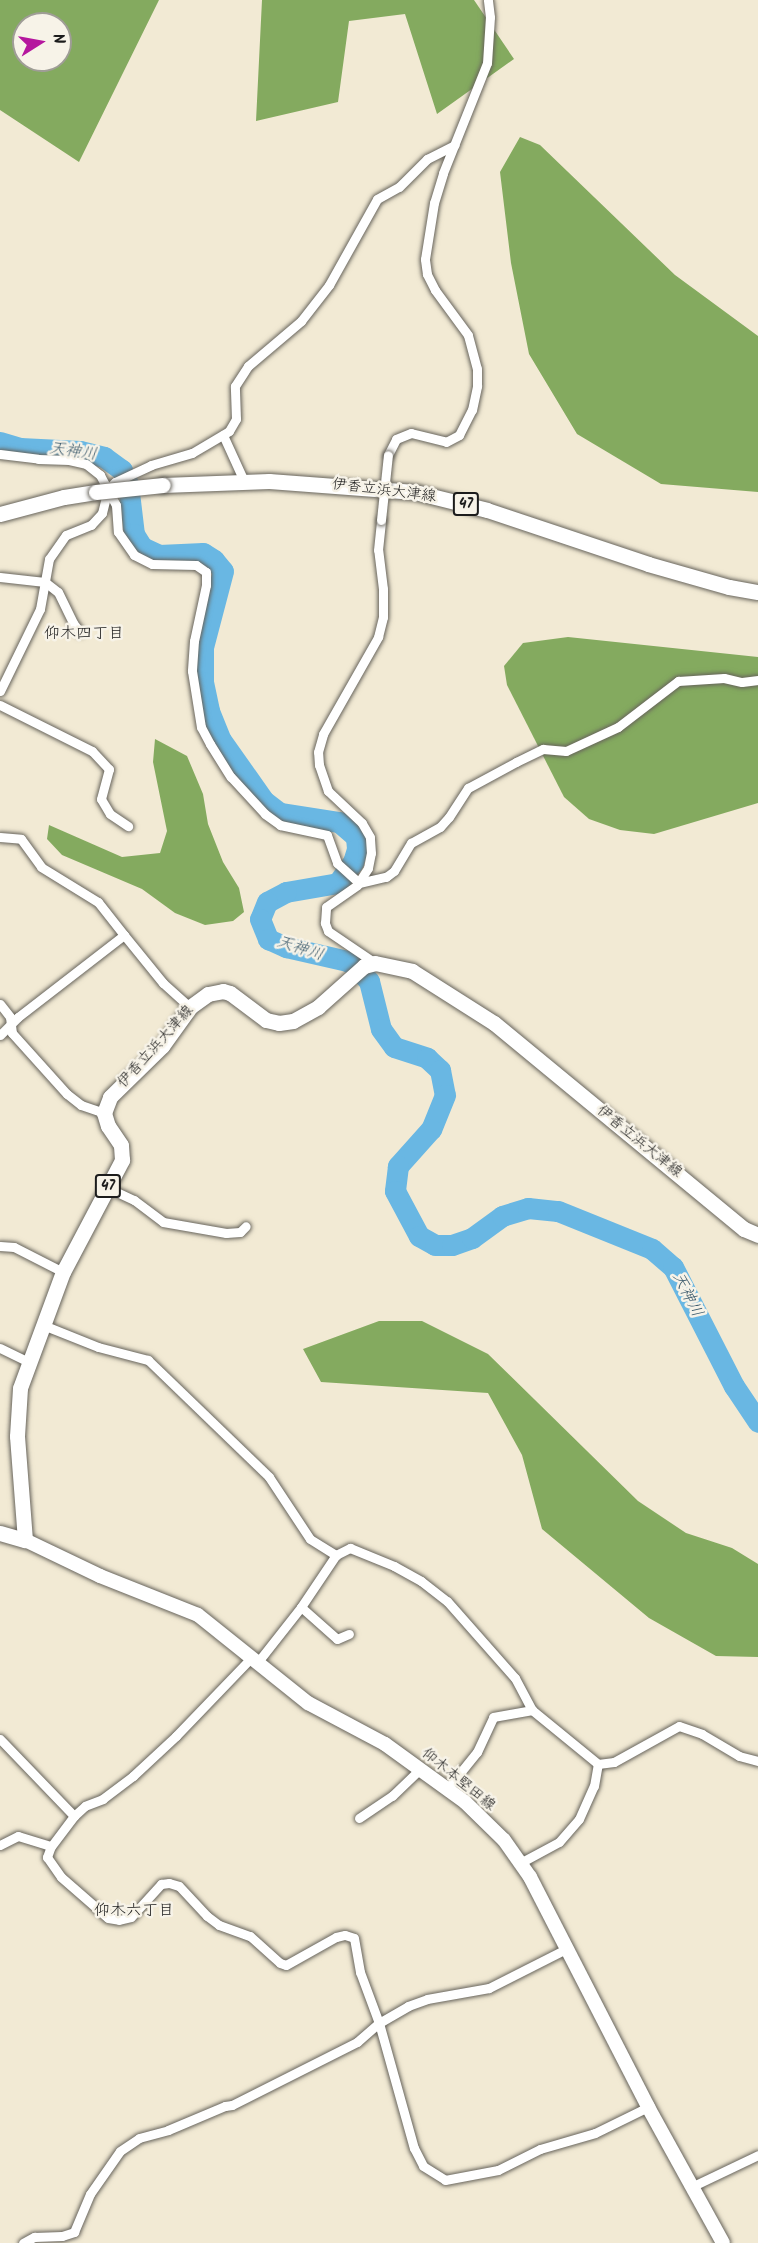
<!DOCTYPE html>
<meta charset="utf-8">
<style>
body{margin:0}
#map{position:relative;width:758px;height:2243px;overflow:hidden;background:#f2ead4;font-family:Kalam,"Klee One",sans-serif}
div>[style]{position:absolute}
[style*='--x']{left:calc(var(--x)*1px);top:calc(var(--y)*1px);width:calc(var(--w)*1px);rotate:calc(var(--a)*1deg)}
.forest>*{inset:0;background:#84aa5f}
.river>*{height:21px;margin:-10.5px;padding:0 10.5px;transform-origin:10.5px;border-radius:10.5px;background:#69b7e3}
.roads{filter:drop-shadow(0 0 2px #67645c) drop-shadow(0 0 2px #67645c)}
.minor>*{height:9px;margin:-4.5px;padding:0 4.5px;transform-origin:4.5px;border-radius:4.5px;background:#fff}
.secondary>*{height:14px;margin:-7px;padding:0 7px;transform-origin:7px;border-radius:7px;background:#fff}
.primary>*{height:15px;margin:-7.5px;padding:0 7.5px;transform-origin:7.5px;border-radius:7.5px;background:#fff}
.bridges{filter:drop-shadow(0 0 2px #67645c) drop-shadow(0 0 2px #67645c)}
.minor-bridge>*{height:9px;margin:-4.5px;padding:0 4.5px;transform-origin:4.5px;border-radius:4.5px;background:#fff}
.primary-bridge>*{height:15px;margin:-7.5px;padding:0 7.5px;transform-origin:7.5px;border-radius:7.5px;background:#fff}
span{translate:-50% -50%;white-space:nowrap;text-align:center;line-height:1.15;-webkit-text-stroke:5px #f7f3e8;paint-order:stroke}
.shield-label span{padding:2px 4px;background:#f7f3e8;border:2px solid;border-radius:4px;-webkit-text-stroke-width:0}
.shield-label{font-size:14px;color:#1c1c1c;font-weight:700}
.street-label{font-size:15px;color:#1c1c1c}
.water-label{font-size:16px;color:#3b5a6c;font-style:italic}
.neighbourhood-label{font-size:16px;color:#1c1c1c}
.north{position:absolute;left:12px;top:12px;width:60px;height:60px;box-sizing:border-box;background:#f7f3e8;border:2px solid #9f9d96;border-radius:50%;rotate:79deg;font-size:16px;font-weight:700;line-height:24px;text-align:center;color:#1c1c1c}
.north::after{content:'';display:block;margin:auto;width:21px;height:27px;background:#b5179e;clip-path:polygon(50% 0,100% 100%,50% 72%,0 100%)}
</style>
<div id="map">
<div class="forest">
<i style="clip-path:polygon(evenodd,0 0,159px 0,79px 162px,0 110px,0 0,24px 24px,60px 24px,60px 60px,24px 60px,24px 24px)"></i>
<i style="clip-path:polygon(262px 0,474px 0,514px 59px,437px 114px,405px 14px,349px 21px,338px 102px,256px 121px)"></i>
<i style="clip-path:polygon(520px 137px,540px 145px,675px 275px,758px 336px,758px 492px,661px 484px,577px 434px,529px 354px,511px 263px,500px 172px)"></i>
<i style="clip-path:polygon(568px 637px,758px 657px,758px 803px,654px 834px,620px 830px,589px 819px,564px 797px,507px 685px,504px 666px,523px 643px)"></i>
<i style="clip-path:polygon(155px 739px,187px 756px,203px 794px,208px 824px,223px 862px,239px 888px,244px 912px,233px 921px,205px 925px,175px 913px,142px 889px,62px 855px,47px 839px,49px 825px,122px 857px,160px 853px,167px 831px,153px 762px)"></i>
<i style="clip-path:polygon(379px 1321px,422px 1321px,488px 1354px,638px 1501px,686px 1533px,732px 1548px,758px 1564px,758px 1657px,716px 1656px,649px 1618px,542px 1529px,522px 1455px,488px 1393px,321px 1382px,303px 1349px)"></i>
</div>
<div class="river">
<i style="--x:0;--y:442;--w:21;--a:17"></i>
<i style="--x:20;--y:448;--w:60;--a:2.9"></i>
<i style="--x:80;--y:451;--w:25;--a:14"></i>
<i style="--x:104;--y:457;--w:22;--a:36"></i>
<i style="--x:122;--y:470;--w:15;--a:67"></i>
<i style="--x:128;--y:484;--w:50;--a:83.2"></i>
<i style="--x:134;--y:534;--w:15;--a:58"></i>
<i style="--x:142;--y:547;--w:19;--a:25"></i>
<i style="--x:159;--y:555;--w:44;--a:-2.6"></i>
<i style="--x:203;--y:553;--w:13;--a:32"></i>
<i style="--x:214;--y:560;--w:14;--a:51"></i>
<i style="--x:223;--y:571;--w:79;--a:104.7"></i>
<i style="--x:203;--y:647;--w:35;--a:90"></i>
<i style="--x:203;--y:682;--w:30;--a:78"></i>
<i style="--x:209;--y:711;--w:31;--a:68"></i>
<i style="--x:221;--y:740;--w:75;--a:54.8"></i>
<i style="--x:264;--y:801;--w:20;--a:37"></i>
<i style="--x:280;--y:813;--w:60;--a:8.7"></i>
<i style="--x:339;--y:822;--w:23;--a:41"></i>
<i style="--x:356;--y:837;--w:12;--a:85"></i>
<i style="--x:357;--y:849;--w:14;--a:107"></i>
<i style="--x:353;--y:862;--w:26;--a:126"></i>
<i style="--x:338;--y:883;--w:53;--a:170.2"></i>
<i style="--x:286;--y:892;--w:21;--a:152"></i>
<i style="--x:267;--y:902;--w:18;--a:112"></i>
<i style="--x:260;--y:919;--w:22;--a:68"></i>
<i style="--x:268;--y:939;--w:20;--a:24"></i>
<i style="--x:286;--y:947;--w:63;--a:12.9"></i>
<i style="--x:347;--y:961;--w:8;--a:30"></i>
<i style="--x:354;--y:965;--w:22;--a:47"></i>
<i style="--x:369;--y:981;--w:49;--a:76"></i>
<i style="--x:381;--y:1029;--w:22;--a:54"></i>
<i style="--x:394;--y:1047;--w:35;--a:18"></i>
<i style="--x:427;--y:1058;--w:18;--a:43"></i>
<i style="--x:440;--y:1070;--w:25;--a:79"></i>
<i style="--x:445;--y:1095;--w:37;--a:112"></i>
<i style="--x:431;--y:1129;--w:50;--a:131.7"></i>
<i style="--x:398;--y:1166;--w:25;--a:97"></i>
<i style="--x:395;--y:1191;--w:51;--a:61.9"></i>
<i style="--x:419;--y:1236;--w:18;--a:29"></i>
<i style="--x:435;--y:1245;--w:17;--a:0"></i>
<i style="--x:452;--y:1245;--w:21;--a:-19"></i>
<i style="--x:472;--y:1238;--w:37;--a:-36"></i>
<i style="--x:502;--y:1216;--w:27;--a:-17"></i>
<i style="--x:528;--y:1208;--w:30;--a:6"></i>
<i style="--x:558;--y:1211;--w:101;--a:22"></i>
<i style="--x:652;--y:1249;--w:28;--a:41"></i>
<i style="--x:673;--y:1267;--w:134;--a:62.9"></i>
<i style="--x:734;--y:1386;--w:43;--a:56.3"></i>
</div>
<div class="roads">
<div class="minor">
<i style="--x:223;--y:435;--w:51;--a:65.5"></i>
<i style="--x:0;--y:454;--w:38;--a:7"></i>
<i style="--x:38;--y:459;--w:31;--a:2"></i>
<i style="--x:69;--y:460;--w:17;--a:13"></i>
<i style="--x:86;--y:464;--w:18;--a:38"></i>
<i style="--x:100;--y:475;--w:34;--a:62"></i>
<i style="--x:116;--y:505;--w:27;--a:86"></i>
<i style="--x:118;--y:532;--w:28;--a:55"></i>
<i style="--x:134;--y:555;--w:20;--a:27"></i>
<i style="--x:152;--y:564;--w:44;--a:1.3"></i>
<i style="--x:196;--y:565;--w:12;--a:35"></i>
<i style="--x:206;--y:572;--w:13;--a:90"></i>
<i style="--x:206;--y:585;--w:57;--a:102.1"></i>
<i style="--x:194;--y:641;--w:30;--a:94"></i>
<i style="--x:192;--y:671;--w:57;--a:80.9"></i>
<i style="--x:201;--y:727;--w:19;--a:62"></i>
<i style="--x:210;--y:744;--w:39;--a:58"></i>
<i style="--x:231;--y:777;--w:50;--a:47.4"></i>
<i style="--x:265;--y:814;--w:19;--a:36"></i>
<i style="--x:280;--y:825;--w:48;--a:12"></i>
<i style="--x:327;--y:835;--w:30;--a:70"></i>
<i style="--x:337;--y:863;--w:30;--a:42"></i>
<i style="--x:359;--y:883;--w:28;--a:-13"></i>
<i style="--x:386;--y:877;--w:10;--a:-37"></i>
<i style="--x:394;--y:871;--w:33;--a:-59"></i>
<i style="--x:411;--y:843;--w:33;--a:-29"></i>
<i style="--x:440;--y:827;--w:13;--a:-48"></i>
<i style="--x:449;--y:817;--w:35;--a:-57"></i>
<i style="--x:468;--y:788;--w:55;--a:-28.4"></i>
<i style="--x:516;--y:762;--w:30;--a:-26"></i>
<i style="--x:543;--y:749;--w:23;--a:5"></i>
<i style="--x:566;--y:751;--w:57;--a:-24.8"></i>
<i style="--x:618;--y:727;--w:76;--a:-37.5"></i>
<i style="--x:678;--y:681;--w:46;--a:-3.7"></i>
<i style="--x:724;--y:678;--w:18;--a:13"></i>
<i style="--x:742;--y:682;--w:16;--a:-7"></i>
<i style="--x:388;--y:455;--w:18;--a:-63"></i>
<i style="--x:396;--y:439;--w:16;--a:-22"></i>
<i style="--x:411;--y:433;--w:36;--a:14"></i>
<i style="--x:446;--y:442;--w:15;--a:-28"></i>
<i style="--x:459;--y:435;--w:28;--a:-63"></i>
<i style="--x:472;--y:410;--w:25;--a:-78"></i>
<i style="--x:477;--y:386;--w:17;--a:-90"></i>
<i style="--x:477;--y:369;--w:35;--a:-105"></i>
<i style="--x:468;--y:335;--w:56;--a:-126.3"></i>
<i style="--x:435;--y:290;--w:18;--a:-117"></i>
<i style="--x:427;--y:274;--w:15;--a:-98"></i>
<i style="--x:425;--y:259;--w:57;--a:-80.9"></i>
<i style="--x:434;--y:203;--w:31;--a:-73"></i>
<i style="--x:443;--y:173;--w:118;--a:-68.2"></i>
<i style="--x:487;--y:63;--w:46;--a:-86.3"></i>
<i style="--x:490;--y:17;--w:17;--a:-97"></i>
<i style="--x:0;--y:577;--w:45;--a:6.3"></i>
<i style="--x:45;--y:582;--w:16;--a:38"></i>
<i style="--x:58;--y:592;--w:34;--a:64"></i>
<i style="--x:73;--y:623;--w:11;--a:52"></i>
<i style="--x:0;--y:691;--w:91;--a:-64"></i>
<i style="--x:40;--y:609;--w:51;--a:-79.8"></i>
<i style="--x:49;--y:559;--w:29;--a:-55"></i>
<i style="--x:66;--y:535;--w:27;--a:-22"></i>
<i style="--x:91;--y:525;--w:16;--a:-47"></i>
<i style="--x:102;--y:513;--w:25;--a:-76"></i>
<i style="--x:108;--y:489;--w:10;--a:-45"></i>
<i style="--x:115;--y:482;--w:40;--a:-25"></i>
<i style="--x:151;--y:465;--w:43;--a:-16.3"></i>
<i style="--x:192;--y:453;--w:43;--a:-30.7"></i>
<i style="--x:229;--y:431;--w:14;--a:-60"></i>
<i style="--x:236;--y:419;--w:33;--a:-92"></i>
<i style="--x:235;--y:386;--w:24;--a:-57"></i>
<i style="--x:248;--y:366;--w:70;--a:-40.3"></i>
<i style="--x:301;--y:321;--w:46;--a:-52.1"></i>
<i style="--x:329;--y:285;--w:98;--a:-60.8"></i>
<i style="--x:377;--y:199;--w:25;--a:-29"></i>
<i style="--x:399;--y:187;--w:40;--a:-45"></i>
<i style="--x:427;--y:159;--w:31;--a:-27"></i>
<i style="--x:0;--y:705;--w:103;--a:26.6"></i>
<i style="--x:92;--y:751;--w:25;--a:47"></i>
<i style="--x:109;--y:769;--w:31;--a:105"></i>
<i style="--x:101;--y:799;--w:17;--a:59"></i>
<i style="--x:110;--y:814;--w:22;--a:34"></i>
<i style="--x:0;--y:837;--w:21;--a:5"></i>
<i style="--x:21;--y:839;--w:34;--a:54"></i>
<i style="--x:41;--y:867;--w:67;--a:31.6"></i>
<i style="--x:98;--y:902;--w:42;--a:51.8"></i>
<i style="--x:375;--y:963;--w:57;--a:-145.8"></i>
<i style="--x:328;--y:931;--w:9;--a:-111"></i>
<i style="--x:325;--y:923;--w:16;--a:-86"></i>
<i style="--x:326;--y:907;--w:38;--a:-35"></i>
<i style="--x:357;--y:885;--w:20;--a:-57"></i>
<i style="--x:368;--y:868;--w:15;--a:-79"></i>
<i style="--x:371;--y:853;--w:16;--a:-94"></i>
<i style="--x:370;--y:837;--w:16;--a:-120"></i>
<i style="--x:362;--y:823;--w:47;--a:-136.7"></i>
<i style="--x:328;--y:791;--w:28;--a:-109"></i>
<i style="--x:319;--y:765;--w:13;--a:-94"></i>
<i style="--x:318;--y:752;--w:19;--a:-74"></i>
<i style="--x:323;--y:734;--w:112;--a:-60.4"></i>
<i style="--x:378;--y:637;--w:21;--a:-76"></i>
<i style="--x:383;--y:617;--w:28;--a:-90"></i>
<i style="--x:383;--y:589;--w:39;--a:-97"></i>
<i style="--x:378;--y:550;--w:30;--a:-84"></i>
<i style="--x:0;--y:1004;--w:16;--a:52"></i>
<i style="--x:10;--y:1017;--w:16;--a:83"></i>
<i style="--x:12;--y:1033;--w:82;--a:48"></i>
<i style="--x:67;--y:1094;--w:18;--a:38"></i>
<i style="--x:81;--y:1105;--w:24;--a:19"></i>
<i style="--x:0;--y:1035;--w:25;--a:-45"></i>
<i style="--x:18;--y:1017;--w:134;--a:-37.7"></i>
<i style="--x:124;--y:935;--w:62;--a:50.9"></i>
<i style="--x:163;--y:983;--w:36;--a:42"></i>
<i style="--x:108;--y:1188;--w:29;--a:25"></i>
<i style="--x:134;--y:1200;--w:36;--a:37"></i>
<i style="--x:163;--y:1222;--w:64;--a:9.9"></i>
<i style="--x:226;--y:1233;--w:14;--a:-4"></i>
<i style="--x:240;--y:1232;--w:8;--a:-45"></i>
<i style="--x:0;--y:1246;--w:14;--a:4"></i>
<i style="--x:14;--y:1247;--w:55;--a:27"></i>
<i style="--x:43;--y:1325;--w:59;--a:21.8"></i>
<i style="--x:98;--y:1347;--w:52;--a:14.6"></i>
<i style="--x:148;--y:1360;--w:168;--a:44"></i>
<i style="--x:269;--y:1477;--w:74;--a:56.5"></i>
<i style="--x:310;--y:1539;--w:31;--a:32"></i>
<i style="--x:0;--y:1348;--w:32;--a:26"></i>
<i style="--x:301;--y:1607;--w:48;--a:41.6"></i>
<i style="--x:337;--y:1639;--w:13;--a:-23"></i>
<i style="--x:250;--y:1659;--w:107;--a:133.9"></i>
<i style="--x:176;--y:1736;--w:59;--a:137.1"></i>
<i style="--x:133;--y:1776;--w:38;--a:143"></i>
<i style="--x:103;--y:1799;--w:19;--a:159"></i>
<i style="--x:85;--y:1806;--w:15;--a:138"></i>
<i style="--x:74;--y:1816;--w:38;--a:127"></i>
<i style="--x:51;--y:1846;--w:12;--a:110"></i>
<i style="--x:47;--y:1857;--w:24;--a:55"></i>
<i style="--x:61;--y:1877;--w:62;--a:41.1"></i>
<i style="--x:108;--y:1918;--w:11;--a:10"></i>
<i style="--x:119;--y:1920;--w:12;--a:-14"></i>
<i style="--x:131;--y:1917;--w:45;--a:-47.7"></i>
<i style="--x:161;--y:1884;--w:8;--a:-7"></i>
<i style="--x:169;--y:1883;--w:10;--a:17"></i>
<i style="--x:179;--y:1886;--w:41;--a:47"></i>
<i style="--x:207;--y:1916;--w:15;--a:37"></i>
<i style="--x:219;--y:1925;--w:33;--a:20"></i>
<i style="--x:250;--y:1936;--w:40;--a:42"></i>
<i style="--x:280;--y:1963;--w:6;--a:18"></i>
<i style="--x:286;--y:1965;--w:57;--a:-29.2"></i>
<i style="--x:336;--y:1937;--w:9;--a:-13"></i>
<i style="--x:345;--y:1935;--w:9;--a:18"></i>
<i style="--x:354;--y:1938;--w:35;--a:80"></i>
<i style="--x:360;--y:1972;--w:54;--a:69.6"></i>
<i style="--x:379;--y:2023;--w:130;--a:74.4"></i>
<i style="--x:414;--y:2148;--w:20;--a:63"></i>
<i style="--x:423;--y:2166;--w:26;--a:32"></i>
<i style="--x:445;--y:2180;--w:54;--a:-10.7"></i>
<i style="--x:498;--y:2170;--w:47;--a:-26.6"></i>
<i style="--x:540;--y:2149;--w:57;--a:-16.2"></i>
<i style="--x:595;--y:2133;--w:59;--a:-26.1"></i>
<i style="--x:257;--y:1663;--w:71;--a:-51.8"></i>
<i style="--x:301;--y:1607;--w:63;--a:-56.1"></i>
<i style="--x:336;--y:1555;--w:16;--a:-27"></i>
<i style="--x:350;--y:1548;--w:48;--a:22.2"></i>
<i style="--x:394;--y:1566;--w:31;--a:29"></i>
<i style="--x:421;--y:1581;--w:33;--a:38"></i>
<i style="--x:447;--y:1601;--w:103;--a:48.6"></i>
<i style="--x:515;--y:1678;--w:36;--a:62"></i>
<i style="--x:532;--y:1710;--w:85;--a:39.3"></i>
<i style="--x:598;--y:1764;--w:16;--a:-7"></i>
<i style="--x:614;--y:1762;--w:74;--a:-29"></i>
<i style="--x:679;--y:1726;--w:24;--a:19"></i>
<i style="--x:702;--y:1734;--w:43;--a:30.7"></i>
<i style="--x:739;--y:1756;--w:20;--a:15"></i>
<i style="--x:0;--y:1739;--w:107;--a:46.1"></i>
<i style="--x:447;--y:1789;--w:48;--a:-51"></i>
<i style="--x:477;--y:1752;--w:38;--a:-65"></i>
<i style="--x:493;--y:1717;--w:40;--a:-10"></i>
<i style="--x:359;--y:1818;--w:40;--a:-34"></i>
<i style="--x:392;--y:1796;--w:39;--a:-44"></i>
<i style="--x:0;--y:1845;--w:20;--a:-27"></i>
<i style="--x:18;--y:1836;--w:34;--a:17"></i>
<i style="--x:520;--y:1863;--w:44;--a:-28.3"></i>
<i style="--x:559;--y:1842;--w:30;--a:-49"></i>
<i style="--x:579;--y:1819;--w:36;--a:-66"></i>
<i style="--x:594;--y:1786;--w:22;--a:-80"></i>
<i style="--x:691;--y:2187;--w:74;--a:-25.5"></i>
<i style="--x:23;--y:2243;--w:13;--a:-29"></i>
<i style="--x:34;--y:2237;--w:28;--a:-2"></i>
<i style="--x:62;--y:2236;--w:13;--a:-18"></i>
<i style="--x:74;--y:2232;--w:41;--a:-67.2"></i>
<i style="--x:90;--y:2194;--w:52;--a:-55.1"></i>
<i style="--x:120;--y:2151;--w:23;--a:-34"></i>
<i style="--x:139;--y:2138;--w:30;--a:-15"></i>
<i style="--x:168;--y:2130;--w:62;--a:-22.8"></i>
<i style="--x:225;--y:2106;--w:7;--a:-8"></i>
<i style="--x:232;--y:2105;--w:140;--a:-26.7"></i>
<i style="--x:357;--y:2042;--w:29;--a:-41"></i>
<i style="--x:379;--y:2023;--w:34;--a:-30"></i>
<i style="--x:408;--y:2006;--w:20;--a:-20"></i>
<i style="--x:427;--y:1999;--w:63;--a:-10.1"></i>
<i style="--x:489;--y:1988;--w:89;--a:-26.9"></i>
</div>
<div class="secondary">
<i style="--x:25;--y:1540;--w:83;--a:25.6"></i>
<i style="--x:100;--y:1576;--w:105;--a:21.7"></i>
<i style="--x:198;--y:1615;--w:141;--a:38.7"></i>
<i style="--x:308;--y:1703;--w:87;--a:28"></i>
<i style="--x:385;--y:1744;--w:99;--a:35.9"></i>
<i style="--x:465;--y:1802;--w:54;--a:44.3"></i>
<i style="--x:504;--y:1840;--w:45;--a:54.9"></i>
<i style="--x:530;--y:1877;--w:259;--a:62.8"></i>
<i style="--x:648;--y:2107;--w:155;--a:61.1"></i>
</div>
<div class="primary">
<i style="--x:163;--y:485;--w:106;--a:-2.2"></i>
<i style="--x:269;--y:481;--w:146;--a:4.3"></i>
<i style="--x:415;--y:492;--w:74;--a:14"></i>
<i style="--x:487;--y:510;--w:170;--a:18.5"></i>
<i style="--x:648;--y:564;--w:84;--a:15.9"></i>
<i style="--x:729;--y:587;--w:29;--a:10"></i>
<i style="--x:0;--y:514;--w:66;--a:-14.9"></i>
<i style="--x:64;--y:497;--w:32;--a:-9"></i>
<i style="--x:0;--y:1533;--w:26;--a:16"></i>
<i style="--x:25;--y:1540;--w:104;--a:-94.4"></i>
<i style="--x:17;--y:1436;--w:48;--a:-86.4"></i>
<i style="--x:20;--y:1388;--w:124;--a:-69.7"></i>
<i style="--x:63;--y:1272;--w:127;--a:-62.2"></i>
<i style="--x:122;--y:1160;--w:15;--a:-94"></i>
<i style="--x:121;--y:1145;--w:23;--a:-124"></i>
<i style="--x:108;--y:1126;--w:14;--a:-107"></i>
<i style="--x:104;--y:1113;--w:17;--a:-69"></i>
<i style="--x:110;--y:1097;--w:73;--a:-44.4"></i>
<i style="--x:162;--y:1046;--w:48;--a:-54.3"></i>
<i style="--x:190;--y:1007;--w:22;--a:-36"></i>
<i style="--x:208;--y:994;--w:15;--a:-11"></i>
<i style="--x:223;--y:991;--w:7;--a:16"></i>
<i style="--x:230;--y:993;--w:45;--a:36.9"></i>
<i style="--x:266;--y:1020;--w:13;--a:13"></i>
<i style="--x:279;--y:1023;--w:14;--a:-8"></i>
<i style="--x:293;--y:1021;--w:29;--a:-29"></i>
<i style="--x:318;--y:1007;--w:62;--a:-41.7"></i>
<i style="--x:364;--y:966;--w:11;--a:-15"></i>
<i style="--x:375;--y:963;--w:38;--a:12"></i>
<i style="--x:412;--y:971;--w:97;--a:32.4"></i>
<i style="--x:494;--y:1023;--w:324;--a:39.5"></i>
<i style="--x:744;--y:1229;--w:15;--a:23"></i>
</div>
</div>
<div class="bridges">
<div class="minor-bridge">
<i style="--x:381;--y:520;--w:65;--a:-83.9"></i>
</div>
<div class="primary-bridge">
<i style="--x:96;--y:492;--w:67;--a:-6"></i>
</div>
</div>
<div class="shield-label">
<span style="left:466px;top:504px">47</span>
<span style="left:108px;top:1186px">47</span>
</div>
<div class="street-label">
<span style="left:384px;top:491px;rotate:7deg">伊香立浜大津線</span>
<span style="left:156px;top:1047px;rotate:-48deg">伊香立浜大津線</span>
<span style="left:639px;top:1142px;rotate:39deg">伊香立浜大津線</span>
<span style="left:458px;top:1780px;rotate:39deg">仰木本堅田線</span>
</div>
<div class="water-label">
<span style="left:73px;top:452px;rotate:8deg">天神川</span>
<span style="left:300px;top:949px;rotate:18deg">天神川</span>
<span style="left:687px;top:1295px;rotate:63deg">天神川</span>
</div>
<div class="neighbourhood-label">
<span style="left:84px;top:634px">仰木四丁目</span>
<span style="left:134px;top:1911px">仰木六丁目</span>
</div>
<div class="north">N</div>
</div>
